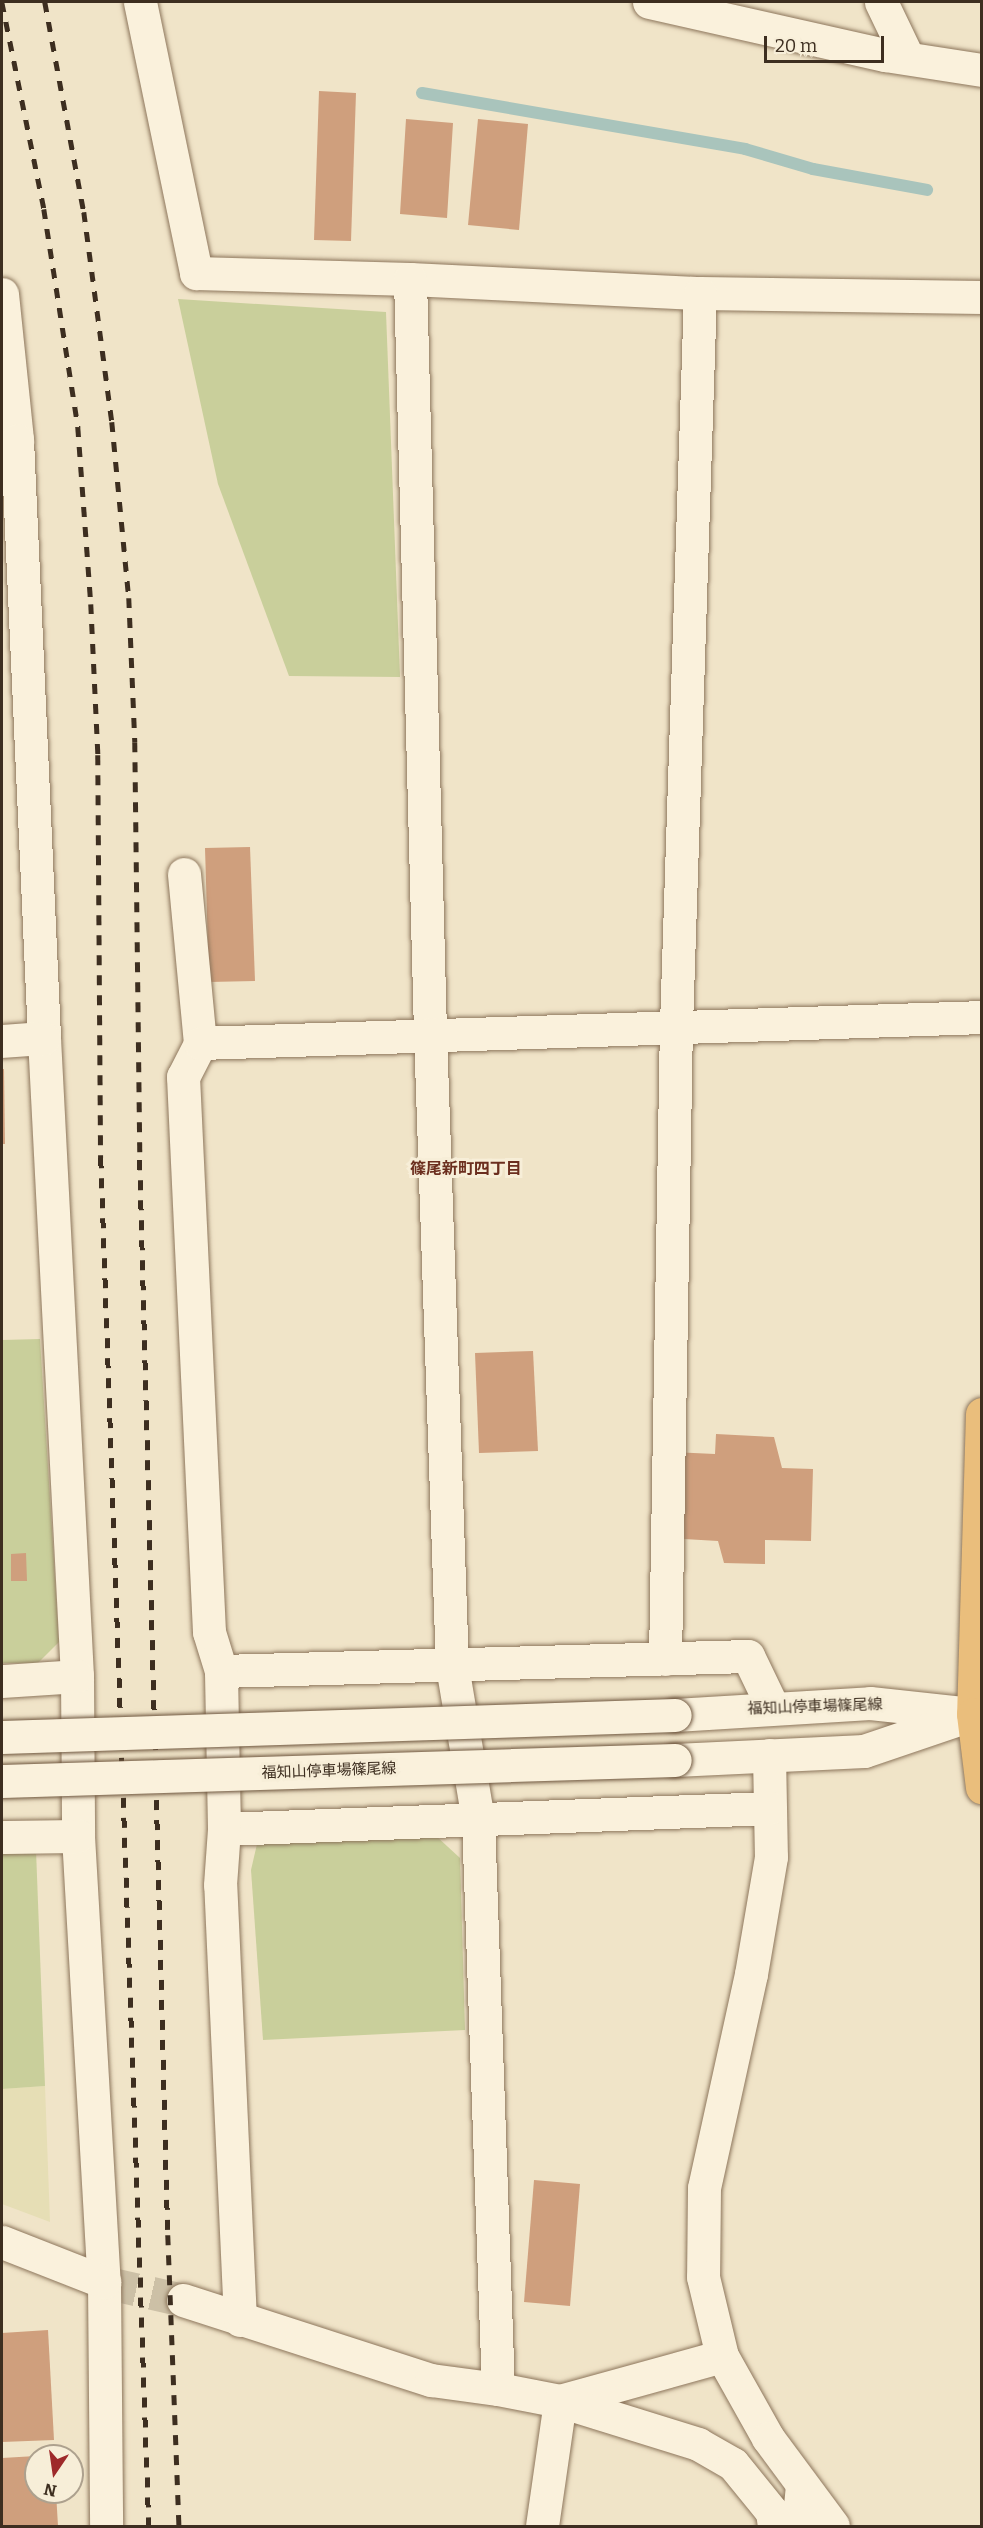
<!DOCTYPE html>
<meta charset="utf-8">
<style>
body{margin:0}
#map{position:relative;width:983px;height:2528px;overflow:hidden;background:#f0e4c8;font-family:Bitter,"Noto Sans JP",serif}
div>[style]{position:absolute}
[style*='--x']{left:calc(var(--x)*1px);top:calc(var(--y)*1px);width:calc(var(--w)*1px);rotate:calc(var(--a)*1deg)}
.farmland>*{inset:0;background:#e6deb5}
.green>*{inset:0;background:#c9cf9b}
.stream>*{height:12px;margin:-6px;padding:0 6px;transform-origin:6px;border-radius:6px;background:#a9c4bc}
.building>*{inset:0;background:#cf9f7d}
.minor-tunnel>*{height:33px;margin-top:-16.5px;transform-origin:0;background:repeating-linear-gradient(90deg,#ccc0a6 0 33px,transparent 0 49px)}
.roads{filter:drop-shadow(0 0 2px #8d765c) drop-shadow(0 0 2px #8d765c)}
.minor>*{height:33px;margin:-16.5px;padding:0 16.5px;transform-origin:16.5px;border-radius:16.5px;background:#faf1dc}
.secondary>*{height:33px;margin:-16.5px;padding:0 16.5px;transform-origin:16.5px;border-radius:16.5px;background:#faf1dc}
.trunk>*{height:33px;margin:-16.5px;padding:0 16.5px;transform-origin:16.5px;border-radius:16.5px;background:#eabe7c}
.rail>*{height:4.5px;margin-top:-2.25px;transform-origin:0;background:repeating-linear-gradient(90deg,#3d2e20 0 10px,transparent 0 20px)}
.bridges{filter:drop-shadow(0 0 2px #6f573f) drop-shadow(0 0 2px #6f573f)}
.secondary-bridge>*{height:33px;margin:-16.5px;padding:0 16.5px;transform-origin:16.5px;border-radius:16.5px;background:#faf1dc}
span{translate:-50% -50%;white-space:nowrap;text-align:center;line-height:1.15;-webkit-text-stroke:6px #f7eed8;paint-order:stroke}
.street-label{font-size:15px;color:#3d2e20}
.neighbourhood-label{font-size:16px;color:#6b2e1e;font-weight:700}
.frame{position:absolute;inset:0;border:3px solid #3d2e20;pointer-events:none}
.north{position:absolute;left:24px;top:2444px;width:60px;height:60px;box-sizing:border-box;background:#f7eed8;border:2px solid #ada18e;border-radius:50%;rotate:193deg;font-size:16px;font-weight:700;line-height:24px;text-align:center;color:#3d2e20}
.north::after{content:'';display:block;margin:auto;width:21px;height:27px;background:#9e2a2b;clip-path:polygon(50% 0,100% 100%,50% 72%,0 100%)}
.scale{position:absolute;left:764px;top:36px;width:120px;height:27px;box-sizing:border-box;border:3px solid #3d2e20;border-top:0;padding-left:8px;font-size:18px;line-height:21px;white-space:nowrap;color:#3d2e20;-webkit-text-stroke:4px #f7eed8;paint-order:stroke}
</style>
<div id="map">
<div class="farmland">
<i style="clip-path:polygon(45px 2086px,50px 2222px,2px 2204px,2px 2089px)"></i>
</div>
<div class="green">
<i style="clip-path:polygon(178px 299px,386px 312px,400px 677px,289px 676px,218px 484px)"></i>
<i style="clip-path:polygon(40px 1339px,59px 1642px,38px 1663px,2px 1663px,2px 1340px)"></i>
<i style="clip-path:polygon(435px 1835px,460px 1858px,465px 2030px,263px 2040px,251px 1870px,257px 1844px)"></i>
<i style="clip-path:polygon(2px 1850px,36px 1850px,45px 2086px,2px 2089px)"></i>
</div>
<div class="stream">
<i style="--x:422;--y:93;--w:328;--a:9.8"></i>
<i style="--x:745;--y:149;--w:71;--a:16.4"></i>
<i style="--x:813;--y:169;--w:116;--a:10.4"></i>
</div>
<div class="building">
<i style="clip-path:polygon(319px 91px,356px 93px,351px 241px,314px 240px)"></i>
<i style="clip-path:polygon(406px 119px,453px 123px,447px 218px,400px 214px)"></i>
<i style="clip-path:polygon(478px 119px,528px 124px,519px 230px,468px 225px)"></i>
<i style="clip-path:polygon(250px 847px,255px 981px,209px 982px,205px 848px)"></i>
<i style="clip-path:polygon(2px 1069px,4px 1069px,5px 1144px,2px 1144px)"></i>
<i style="clip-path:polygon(533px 1351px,538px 1451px,479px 1453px,475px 1353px)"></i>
<i style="clip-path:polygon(716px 1434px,774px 1437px,782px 1468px,813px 1469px,811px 1541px,765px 1540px,765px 1564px,724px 1563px,718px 1541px,667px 1538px,672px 1452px,715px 1454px)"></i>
<i style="clip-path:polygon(26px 1553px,27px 1581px,11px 1581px,11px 1554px)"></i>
<i style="clip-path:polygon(534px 2180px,580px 2184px,570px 2306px,524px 2302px)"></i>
<i style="clip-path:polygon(48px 2330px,54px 2440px,2px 2442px,2px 2333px)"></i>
<i style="clip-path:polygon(36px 2456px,36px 2492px,56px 2492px,58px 2526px,2px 2526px,2px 2458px)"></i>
</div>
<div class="minor-tunnel">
<i style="--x:104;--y:2282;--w:81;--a:12.8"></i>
</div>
<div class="roads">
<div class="minor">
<i style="--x:140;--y:2;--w:277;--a:78.3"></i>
<i style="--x:196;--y:273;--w:214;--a:1.6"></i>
<i style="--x:410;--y:279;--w:290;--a:2.8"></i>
<i style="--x:700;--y:293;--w:282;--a:0.8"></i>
<i style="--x:649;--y:2;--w:242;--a:12.7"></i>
<i style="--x:885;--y:55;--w:98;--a:8.8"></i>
<i style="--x:881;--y:2;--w:60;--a:64.3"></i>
<i style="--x:410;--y:279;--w:755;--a:88.48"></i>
<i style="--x:430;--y:1034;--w:632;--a:88.01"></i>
<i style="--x:452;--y:1666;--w:156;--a:80.4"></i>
<i style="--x:478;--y:1820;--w:569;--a:87.99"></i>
<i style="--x:2;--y:294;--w:147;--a:84.1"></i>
<i style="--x:17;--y:440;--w:599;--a:87.41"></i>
<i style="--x:44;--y:1038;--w:639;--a:87.04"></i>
<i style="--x:77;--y:1676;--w:160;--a:89.6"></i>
<i style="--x:78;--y:1836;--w:447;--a:86.7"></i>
<i style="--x:104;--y:2282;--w:244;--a:89.5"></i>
<i style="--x:184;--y:874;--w:170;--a:84.6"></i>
<i style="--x:2;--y:1041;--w:42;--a:-4.1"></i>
<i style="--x:665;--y:1659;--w:634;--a:-89.01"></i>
<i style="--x:676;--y:1025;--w:732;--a:-88.12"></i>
<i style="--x:221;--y:1671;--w:527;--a:-1.63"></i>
<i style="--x:748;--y:1656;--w:58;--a:64.3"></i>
<i style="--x:2;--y:1681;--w:75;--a:-3.8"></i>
<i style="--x:769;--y:1755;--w:102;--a:88.9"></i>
<i style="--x:771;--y:1857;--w:119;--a:99.7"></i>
<i style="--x:751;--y:1974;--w:219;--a:102.4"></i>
<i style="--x:704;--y:2188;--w:89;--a:90.6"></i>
<i style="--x:703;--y:2277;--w:81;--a:76.5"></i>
<i style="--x:722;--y:2356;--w:94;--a:60.7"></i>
<i style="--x:768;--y:2438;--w:109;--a:53.5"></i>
<i style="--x:224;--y:1829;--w:546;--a:-2.2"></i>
<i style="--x:2;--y:1837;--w:76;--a:-0.8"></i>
<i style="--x:2;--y:2242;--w:110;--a:21.4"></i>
<i style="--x:183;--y:2300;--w:261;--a:17.9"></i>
<i style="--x:431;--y:2380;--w:68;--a:7.7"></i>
<i style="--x:498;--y:2389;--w:63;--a:11"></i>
<i style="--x:560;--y:2401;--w:168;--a:-15.5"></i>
<i style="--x:240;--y:2320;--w:435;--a:-92.6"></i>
<i style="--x:220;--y:1885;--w:56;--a:-85.9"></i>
<i style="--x:224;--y:1829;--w:158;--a:-91.1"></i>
<i style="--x:221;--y:1671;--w:41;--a:-107.1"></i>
<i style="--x:209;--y:1632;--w:556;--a:-92.68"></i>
<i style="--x:183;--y:1077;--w:38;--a:-63"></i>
<i style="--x:200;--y:1043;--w:782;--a:-1.9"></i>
<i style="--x:542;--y:2526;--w:126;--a:-81.8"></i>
<i style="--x:560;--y:2401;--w:145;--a:17.3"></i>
<i style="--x:698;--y:2444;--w:40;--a:29.7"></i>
<i style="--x:733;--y:2464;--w:62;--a:50.9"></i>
<i style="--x:772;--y:2512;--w:14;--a:82"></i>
<i style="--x:798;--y:2526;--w:41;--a:-84.4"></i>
</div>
<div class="secondary">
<i style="--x:675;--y:1715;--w:195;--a:-3.5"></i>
<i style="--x:870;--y:1703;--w:95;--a:6.1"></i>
<i style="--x:675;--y:1760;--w:189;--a:-2.7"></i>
<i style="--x:864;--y:1751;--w:115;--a:-18.7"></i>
</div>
<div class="trunk">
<i style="--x:982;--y:1414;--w:300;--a:91.7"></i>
<i style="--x:973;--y:1714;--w:74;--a:83"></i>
</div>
</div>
<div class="rail">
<i style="--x:2;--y:2;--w:211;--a:78.5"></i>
<i style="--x:44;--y:209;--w:221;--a:81.1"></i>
<i style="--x:78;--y:427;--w:177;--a:85.8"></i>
<i style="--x:91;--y:604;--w:151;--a:87.3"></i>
<i style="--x:98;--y:755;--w:403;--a:89.6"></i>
<i style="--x:101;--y:1158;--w:1369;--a:87.99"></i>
<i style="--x:45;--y:2;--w:214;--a:79.5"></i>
<i style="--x:84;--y:212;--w:212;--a:82.4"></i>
<i style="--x:112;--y:422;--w:177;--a:84.5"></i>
<i style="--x:129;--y:598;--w:144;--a:87.6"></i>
<i style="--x:135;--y:742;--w:418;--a:89.3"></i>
<i style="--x:140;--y:1160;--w:1075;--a:88.51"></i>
<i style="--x:168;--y:2235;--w:291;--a:87.8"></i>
</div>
<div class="bridges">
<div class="secondary-bridge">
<i style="--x:2;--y:1737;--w:673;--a:-1.87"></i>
<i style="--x:2;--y:1781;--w:673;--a:-1.79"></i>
</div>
</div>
<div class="street-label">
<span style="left:815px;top:1707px;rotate:-2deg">福知山停車場篠尾線</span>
<span style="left:329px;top:1771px;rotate:-2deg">福知山停車場篠尾線</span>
</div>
<div class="neighbourhood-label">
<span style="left:466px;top:1169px">篠尾新町四丁目</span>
</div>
<div class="frame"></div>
<div class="north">N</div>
<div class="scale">20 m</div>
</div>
